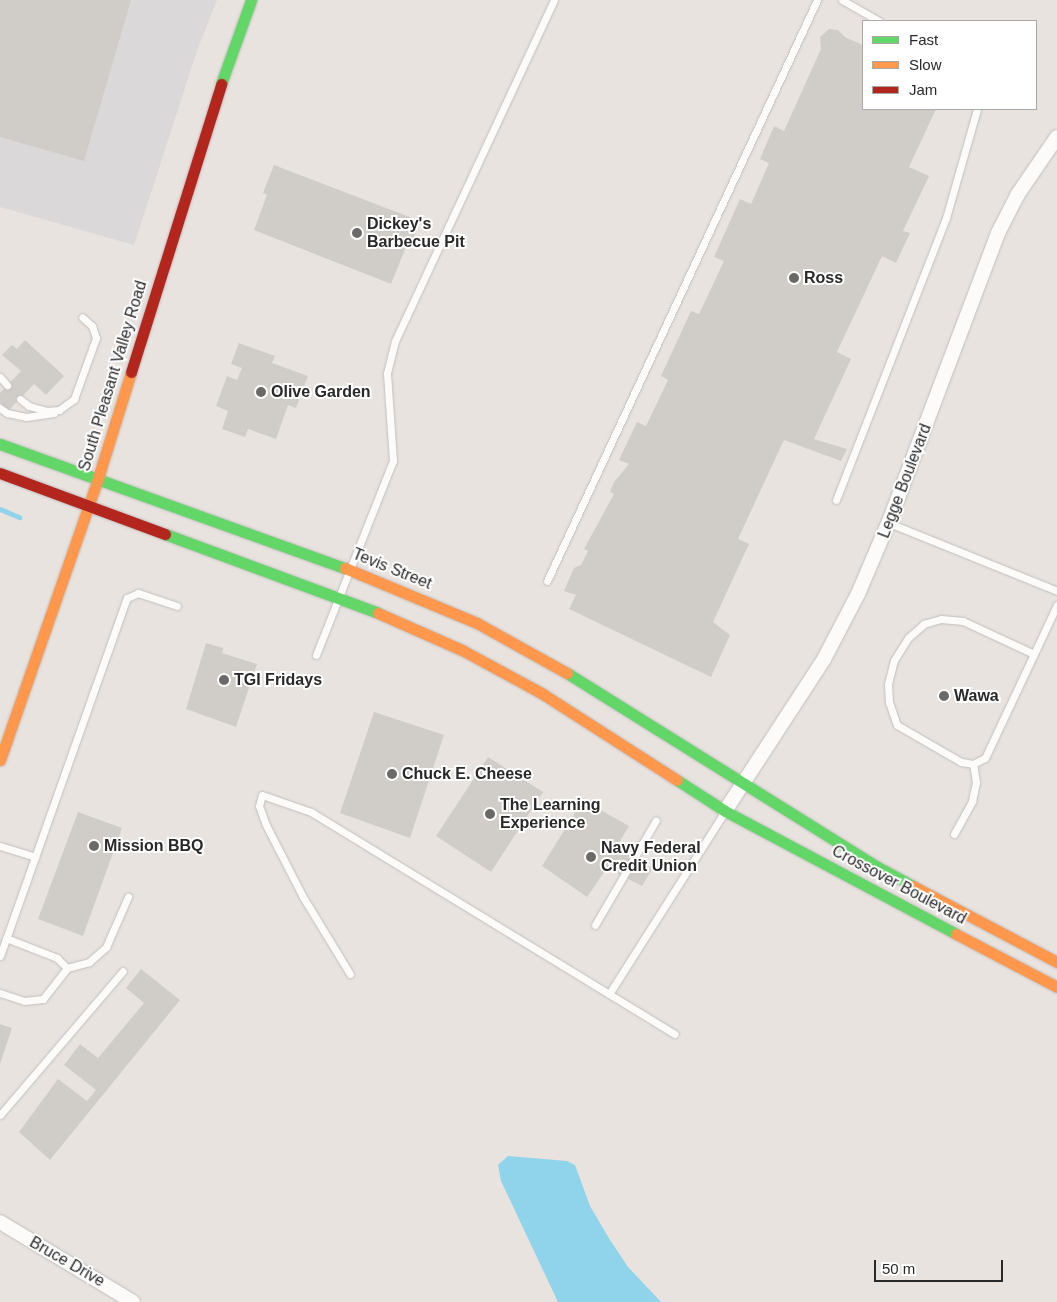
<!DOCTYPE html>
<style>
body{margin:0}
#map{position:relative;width:1057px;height:1302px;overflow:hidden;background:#e8e3de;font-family:Helvetica,sans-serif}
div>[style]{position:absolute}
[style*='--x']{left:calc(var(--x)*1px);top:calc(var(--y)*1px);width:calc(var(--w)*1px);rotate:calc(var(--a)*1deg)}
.industrial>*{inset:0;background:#dbd8da}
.water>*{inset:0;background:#8fd4eb}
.stream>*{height:5px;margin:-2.5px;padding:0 2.5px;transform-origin:2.5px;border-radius:2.5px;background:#8fd4eb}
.building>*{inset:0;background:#d0cdc9}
.roads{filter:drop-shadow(0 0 1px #c1bfc0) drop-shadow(0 0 1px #c1bfc0)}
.lane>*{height:7px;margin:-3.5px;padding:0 3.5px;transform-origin:3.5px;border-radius:3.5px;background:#fcfbfa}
.street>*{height:14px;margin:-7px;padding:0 7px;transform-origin:7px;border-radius:7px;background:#fcfbfa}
.fast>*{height:11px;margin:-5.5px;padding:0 5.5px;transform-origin:5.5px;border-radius:5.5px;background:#63d668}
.slow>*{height:11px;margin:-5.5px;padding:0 5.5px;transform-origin:5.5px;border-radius:5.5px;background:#ff974d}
.jam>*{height:11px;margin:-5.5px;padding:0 5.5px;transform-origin:5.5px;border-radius:5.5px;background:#b3261e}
.dots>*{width:14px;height:14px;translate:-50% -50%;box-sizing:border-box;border:2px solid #fff;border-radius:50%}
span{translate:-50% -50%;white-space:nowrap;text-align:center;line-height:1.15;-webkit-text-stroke:4px #fff;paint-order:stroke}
.poi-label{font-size:16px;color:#292929;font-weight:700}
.left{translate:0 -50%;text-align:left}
.street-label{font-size:16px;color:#292929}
.legend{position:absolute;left:862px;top:20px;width:175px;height:90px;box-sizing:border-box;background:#fff;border:1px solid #a9a9a9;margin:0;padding:6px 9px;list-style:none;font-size:15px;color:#292929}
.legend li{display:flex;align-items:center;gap:10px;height:25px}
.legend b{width:25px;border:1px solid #a9a9a9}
.scale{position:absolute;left:874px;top:1260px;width:129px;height:22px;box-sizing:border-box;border:2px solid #292929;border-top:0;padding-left:6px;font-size:15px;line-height:18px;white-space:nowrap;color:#292929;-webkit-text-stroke:4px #fff;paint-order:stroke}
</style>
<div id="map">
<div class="industrial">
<i style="clip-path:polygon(0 0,217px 0,198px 48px,134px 245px,0 207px)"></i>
</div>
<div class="water">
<i style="clip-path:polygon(508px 1156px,567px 1161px,575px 1165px,590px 1206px,610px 1240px,628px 1267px,661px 1302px,558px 1302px,501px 1181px,498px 1165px)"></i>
</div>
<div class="stream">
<i style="--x:0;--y:509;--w:21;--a:23"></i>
</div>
<div class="building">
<i style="clip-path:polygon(0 0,131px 0,84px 161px,0 137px)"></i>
<i style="clip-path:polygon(829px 29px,838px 30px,845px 37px,863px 45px,863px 109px,936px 109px,909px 167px,929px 176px,903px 231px,910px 233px,896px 263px,882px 256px,837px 352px,851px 359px,814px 439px,847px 449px,841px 461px,784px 440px,738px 539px,749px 544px,713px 622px,730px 635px,711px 677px,569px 609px,576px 595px,564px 591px,574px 568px,581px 565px,588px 551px,584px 549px,614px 494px,610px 492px,614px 482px,629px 464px,619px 460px,637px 422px,646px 426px,668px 380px,661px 376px,691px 311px,699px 314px,724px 261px,714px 257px,740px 199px,751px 204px,769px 163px,760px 159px,774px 126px,784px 131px,821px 49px,820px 37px)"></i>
<i style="clip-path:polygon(274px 165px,420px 221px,410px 248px,406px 247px,391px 284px,254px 230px,267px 195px,263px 193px)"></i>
<i style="clip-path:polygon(25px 340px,64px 376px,46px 395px,34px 384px,8px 411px,0 403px,0 393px,21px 371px,2px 355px,12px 345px,17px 349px)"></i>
<i style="clip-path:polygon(239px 343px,275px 356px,272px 363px,308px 376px,296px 408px,288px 405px,276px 439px,248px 429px,245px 437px,222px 429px,228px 411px,216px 406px,227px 376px,237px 380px,242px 368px,231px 364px)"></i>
<i style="clip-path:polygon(206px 643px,223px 648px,222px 653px,257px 664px,236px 727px,186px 709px)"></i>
<i style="clip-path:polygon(374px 712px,444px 735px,410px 838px,340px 813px)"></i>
<i style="clip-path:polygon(488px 757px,543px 792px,491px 872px,436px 836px)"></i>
<i style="clip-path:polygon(583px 800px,629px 826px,616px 848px,653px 868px,642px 886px,607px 868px,587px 897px,542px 866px)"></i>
<i style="clip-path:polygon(78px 812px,122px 828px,83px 936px,38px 919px)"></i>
<i style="clip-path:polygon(141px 969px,180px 1000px,50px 1160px,19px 1132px,58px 1079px,87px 1101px,96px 1090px,64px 1065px,80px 1044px,98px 1058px,144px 1003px,126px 988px)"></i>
<i style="clip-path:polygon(0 1024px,12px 1028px,0 1064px)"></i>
</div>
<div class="roads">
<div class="lane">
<i style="--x:842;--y:0;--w:43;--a:29.6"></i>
<i style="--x:0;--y:377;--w:11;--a:49"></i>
<i style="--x:20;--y:399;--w:11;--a:38"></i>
<i style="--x:29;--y:406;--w:19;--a:16"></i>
<i style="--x:47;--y:411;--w:12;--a:-5"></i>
<i style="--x:59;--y:410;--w:19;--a:-36"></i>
<i style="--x:74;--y:399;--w:65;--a:-70.2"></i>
<i style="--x:96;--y:338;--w:13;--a:-108"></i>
<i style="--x:92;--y:326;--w:13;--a:-138"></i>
<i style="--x:0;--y:408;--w:9;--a:36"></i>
<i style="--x:7;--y:413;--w:19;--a:12"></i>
<i style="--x:26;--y:417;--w:28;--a:-8"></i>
<i style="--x:836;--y:500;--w:303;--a:-68.7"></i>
<i style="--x:946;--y:218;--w:113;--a:-74.1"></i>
<i style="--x:889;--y:523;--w:181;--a:22"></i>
<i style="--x:547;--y:581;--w:641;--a:-65.07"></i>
<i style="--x:1034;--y:654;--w:78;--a:-155.1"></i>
<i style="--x:963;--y:621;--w:22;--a:-175"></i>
<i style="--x:941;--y:619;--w:18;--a:164"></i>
<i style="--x:924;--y:624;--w:21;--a:139"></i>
<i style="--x:908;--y:638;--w:26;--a:122"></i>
<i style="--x:894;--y:660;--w:25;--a:104"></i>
<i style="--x:888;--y:684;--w:18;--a:87"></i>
<i style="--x:889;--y:702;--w:24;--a:71"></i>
<i style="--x:897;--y:725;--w:74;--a:30"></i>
<i style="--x:961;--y:762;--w:12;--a:9"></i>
<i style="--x:973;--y:764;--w:13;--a:-27"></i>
<i style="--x:985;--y:758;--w:115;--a:-64.8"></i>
<i style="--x:1034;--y:654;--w:54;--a:-64.9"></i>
<i style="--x:316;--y:655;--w:209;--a:-68.4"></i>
<i style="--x:393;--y:461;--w:88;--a:-93.9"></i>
<i style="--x:387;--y:373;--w:33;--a:-76"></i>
<i style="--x:395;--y:341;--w:376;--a:-65"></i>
<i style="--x:954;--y:834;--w:38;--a:-61"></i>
<i style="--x:972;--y:801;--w:19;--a:-78"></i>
<i style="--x:976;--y:782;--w:18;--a:-99"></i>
<i style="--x:0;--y:846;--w:37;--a:17"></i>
<i style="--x:595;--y:925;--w:121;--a:-59.8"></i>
<i style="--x:6;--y:938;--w:55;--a:21.4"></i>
<i style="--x:57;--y:958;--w:14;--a:45"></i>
<i style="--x:0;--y:956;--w:380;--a:-70.5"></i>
<i style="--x:127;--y:598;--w:12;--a:-24"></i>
<i style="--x:138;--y:593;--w:41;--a:18.4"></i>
<i style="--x:350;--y:974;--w:90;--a:-121.4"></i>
<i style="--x:303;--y:897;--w:81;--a:-117.2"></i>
<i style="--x:266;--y:825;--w:20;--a:-110"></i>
<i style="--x:259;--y:806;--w:11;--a:-75"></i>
<i style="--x:262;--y:795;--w:52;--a:19.1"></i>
<i style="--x:311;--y:812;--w:426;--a:31.4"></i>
<i style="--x:0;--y:993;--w:25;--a:18"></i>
<i style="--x:24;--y:1001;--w:19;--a:-6"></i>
<i style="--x:43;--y:999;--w:39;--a:-52"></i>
<i style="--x:67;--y:968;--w:23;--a:-15"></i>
<i style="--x:89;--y:962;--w:23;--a:-41"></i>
<i style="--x:106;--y:947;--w:55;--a:-66.3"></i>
<i style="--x:609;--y:994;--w:217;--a:-57.6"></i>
<i style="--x:0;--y:1115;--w:189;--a:-49.5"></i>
</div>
<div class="street">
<i style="--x:725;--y:811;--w:181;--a:-56.9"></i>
<i style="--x:824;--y:659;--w:73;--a:-62.4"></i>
<i style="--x:858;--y:594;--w:82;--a:-66.9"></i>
<i style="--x:890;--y:519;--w:306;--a:-69.3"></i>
<i style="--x:998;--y:233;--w:44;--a:-62.9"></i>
<i style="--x:1018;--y:194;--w:69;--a:-55.6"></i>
<i style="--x:0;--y:1222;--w:155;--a:31"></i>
</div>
<div class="fast">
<i style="--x:221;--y:84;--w:89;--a:-70.3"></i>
<i style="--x:0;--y:444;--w:367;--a:19.8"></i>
<i style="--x:165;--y:534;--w:227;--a:20.3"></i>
<i style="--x:567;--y:673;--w:364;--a:32"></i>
<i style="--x:876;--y:866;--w:42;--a:28.4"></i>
<i style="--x:677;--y:780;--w:57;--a:32.9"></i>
<i style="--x:725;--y:811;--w:262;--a:28"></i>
</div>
<div class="slow">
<i style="--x:345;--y:568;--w:143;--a:22.6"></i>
<i style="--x:477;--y:623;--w:103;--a:29.1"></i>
<i style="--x:378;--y:613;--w:92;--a:23.8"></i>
<i style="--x:462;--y:650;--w:92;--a:28.5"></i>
<i style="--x:543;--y:694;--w:159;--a:32.7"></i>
<i style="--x:0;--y:760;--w:299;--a:-70.8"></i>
<i style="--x:98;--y:478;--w:111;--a:-72.7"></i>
<i style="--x:913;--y:886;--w:163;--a:27.8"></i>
<i style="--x:956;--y:934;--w:114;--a:27.7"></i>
</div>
<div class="jam">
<i style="--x:131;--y:372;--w:302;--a:-72.6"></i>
<i style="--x:0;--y:473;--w:176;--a:20.3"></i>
</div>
</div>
<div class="dots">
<i style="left:357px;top:233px;background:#6c6a68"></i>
<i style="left:794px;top:278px;background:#6c6a68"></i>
<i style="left:261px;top:392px;background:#6c6a68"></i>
<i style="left:224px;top:680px;background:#6c6a68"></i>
<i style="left:944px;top:696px;background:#6c6a68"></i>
<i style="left:392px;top:774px;background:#6c6a68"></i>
<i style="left:490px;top:814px;background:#6c6a68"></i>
<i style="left:94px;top:846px;background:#6c6a68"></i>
<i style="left:591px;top:857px;background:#6c6a68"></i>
</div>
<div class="poi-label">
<span class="left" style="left:367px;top:233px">Dickey's<br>Barbecue Pit</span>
<span class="left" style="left:804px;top:278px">Ross</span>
<span class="left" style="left:271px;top:392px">Olive Garden</span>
<span class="left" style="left:234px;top:680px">TGI Fridays</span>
<span class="left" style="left:954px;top:696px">Wawa</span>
<span class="left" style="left:402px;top:774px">Chuck E. Cheese</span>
<span class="left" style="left:500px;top:814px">The Learning<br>Experience</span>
<span class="left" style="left:104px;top:846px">Mission BBQ</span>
<span class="left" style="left:601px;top:857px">Navy Federal<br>Credit Union</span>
</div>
<div class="street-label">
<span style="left:113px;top:376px;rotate:-73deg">South Pleasant Valley Road</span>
<span style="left:905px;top:481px;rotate:-69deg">Legge Boulevard</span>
<span style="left:392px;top:569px;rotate:22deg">Tevis Street</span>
<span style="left:899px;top:885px;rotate:28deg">Crossover Boulevard</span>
<span style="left:67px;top:1262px;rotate:30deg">Bruce Drive</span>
</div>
<ul class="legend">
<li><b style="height:6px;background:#63d668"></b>Fast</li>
<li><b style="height:6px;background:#ff974d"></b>Slow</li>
<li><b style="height:6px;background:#b3261e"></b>Jam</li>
</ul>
<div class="scale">50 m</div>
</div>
